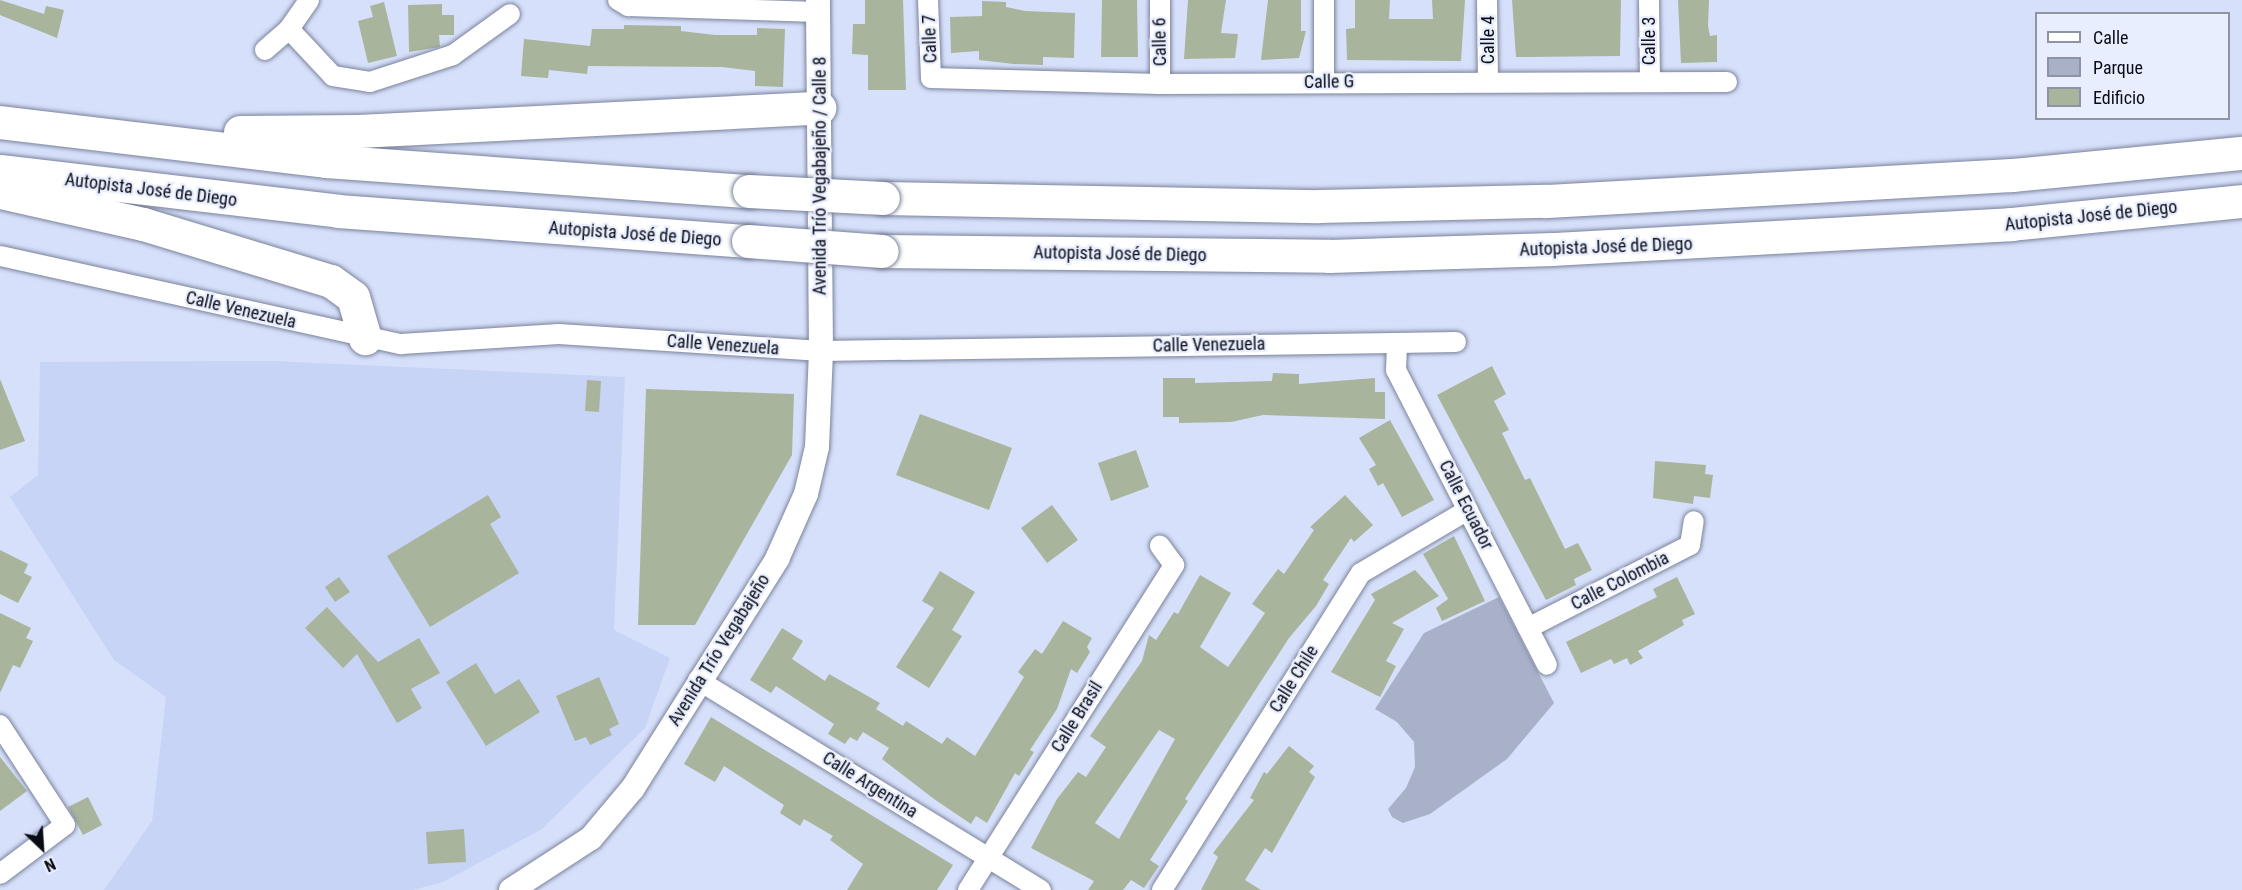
<!DOCTYPE html>
<meta charset="utf-8">
<style>
body{margin:0}
#map{position:relative;width:2242px;height:890px;overflow:hidden;background:#d7e0fb;font-family:"Roboto Condensed",sans-serif}
div>[style]{position:absolute}
[style*='--x']{left:calc(var(--x)*1px);top:calc(var(--y)*1px);width:calc(var(--w)*1px);rotate:calc(var(--a)*1deg)}
.built>*{inset:0;background:#c8d4f5}
.green>*{inset:0;background:#a9b1c9}
.building>*{inset:0;background:#a8b49b}
.roads{filter:drop-shadow(0 0 2px #7b839b) drop-shadow(0 0 2px #7b839b)}
.minor>*{height:20px;margin:-10px;padding:0 10px;transform-origin:10px;border-radius:10px;background:#fff}
.tertiary>*{height:24px;margin:-12px;padding:0 12px;transform-origin:12px;border-radius:12px;background:#fff}
.motorway>*{height:33px;margin:-16.5px;padding:0 16.5px;transform-origin:16.5px;border-radius:16.5px;background:#fff}
.bridges{filter:drop-shadow(0 0 2px #7b839b) drop-shadow(0 0 2px #7b839b)}
.motorway-bridge>*{height:33px;margin:-16.5px;padding:0 16.5px;transform-origin:16.5px;border-radius:16.5px;background:#fff}
span{translate:-50% -50%;white-space:nowrap;text-align:center;line-height:1.15;-webkit-text-stroke:4.5px #e8eefe;paint-order:stroke}
.street-label{font-size:18px;color:#0a0c15}
.legend{position:absolute;left:2035px;top:12px;width:195px;height:108px;box-sizing:border-box;background:#e8eefe;border:2px solid #8f94a1;margin:0;padding:8px 10px;list-style:none;font-size:18px;color:#0a0c15}
.legend li{display:flex;align-items:center;gap:12px;height:30px}
.legend b{width:30px;border:2px solid #8f94a1}
.north{position:absolute;left:12px;top:818px;width:60px;height:60px;-webkit-text-stroke:4px #e8eefe;paint-order:stroke;rotate:155deg;font-size:16px;font-weight:700;line-height:24px;text-align:center;color:#0a0c15}
.north::after{content:'';display:block;margin:auto;width:21px;height:27px;background:#0a0c15;clip-path:polygon(50% 0,100% 100%,50% 72%,0 100%)}
</style>
<div id="map">
<div class="built">
<i style="clip-path:polygon(271px 361px,625px 377px,614px 630px,670px 658px,645px 728px,542px 829px,443px 882px,413px 890px,104px 890px,152px 821px,166px 697px,114px 660px,10px 497px,38px 475px,40px 362px)"></i>
</div>
<div class="green">
<i style="clip-path:polygon(1499px 597px,1554px 703px,1507px 759px,1430px 814px,1403px 823px,1392px 817px,1388px 809px,1406px 788px,1415px 767px,1414px 742px,1397px 722px,1375px 709px,1424px 633px)"></i>
</div>
<div class="building">
<i style="clip-path:polygon(0 0,44px 14px,46px 6px,64px 10px,57px 38px,0 15px)"></i>
<i style="clip-path:polygon(865px 0,903px 0,906px 90px,868px 90px,868px 55px,852px 54px,853px 24px,865px 24px)"></i>
<i style="clip-path:polygon(1102px 0,1137px 0,1138px 57px,1101px 57px)"></i>
<i style="clip-path:polygon(1188px 0,1226px 0,1221px 33px,1238px 34px,1235px 58px,1184px 59px)"></i>
<i style="clip-path:polygon(1268px 0,1301px 0,1301px 31px,1306px 31px,1299px 58px,1261px 60px)"></i>
<i style="clip-path:polygon(1355px 0,1390px 0,1389px 19px,1433px 19px,1432px 0,1465px 0,1461px 61px,1347px 60px,1346px 29px,1355px 28px)"></i>
<i style="clip-path:polygon(1512px 0,1621px 0,1620px 56px,1516px 57px)"></i>
<i style="clip-path:polygon(1678px 0,1709px 0,1708px 26px,1710px 36px,1717px 35px,1717px 62px,1681px 63px)"></i>
<i style="clip-path:polygon(982px 1px,1006px 2px,1006px 7px,1025px 11px,1075px 13px,1074px 58px,1043px 57px,1043px 65px,1014px 64px,979px 60px,979px 51px,951px 53px,950px 17px,982px 16px)"></i>
<i style="clip-path:polygon(384px 2px,397px 56px,368px 63px,358px 21px,373px 17px,370px 6px)"></i>
<i style="clip-path:polygon(442px 4px,442px 15px,454px 15px,454px 35px,439px 35px,440px 47px,409px 52px,408px 5px)"></i>
<i style="clip-path:polygon(624px 25px,681px 26px,681px 31px,715px 35px,757px 35px,757px 28px,785px 29px,783px 87px,755px 86px,755px 71px,722px 67px,588px 66px,587px 74px,549px 70px,548px 78px,521px 76px,524px 39px,590px 46px,592px 29px,624px 29px)"></i>
<i style="clip-path:polygon(1492px 366px,1506px 394px,1494px 401px,1509px 430px,1502px 433px,1525px 480px,1530px 478px,1565px 549px,1578px 543px,1592px 570px,1574px 579px,1576px 585px,1546px 600px,1437px 395px)"></i>
<i style="clip-path:polygon(1273px 373px,1299px 374px,1299px 384px,1375px 378px,1375px 392px,1385px 392px,1385px 419px,1263px 415px,1231px 422px,1179px 423px,1179px 417px,1163px 417px,1163px 378px,1195px 378px,1195px 383px,1272px 381px)"></i>
<i style="clip-path:polygon(0 379px,25px 441px,0 450px)"></i>
<i style="clip-path:polygon(587px 380px,601px 381px,599px 412px,585px 411px)"></i>
<i style="clip-path:polygon(646px 389px,794px 394px,792px 455px,695px 625px,638px 625px)"></i>
<i style="clip-path:polygon(920px 414px,1012px 448px,989px 510px,896px 475px)"></i>
<i style="clip-path:polygon(1390px 420px,1434px 500px,1402px 517px,1383px 483px,1378px 486px,1369px 469px,1376px 465px,1359px 438px)"></i>
<i style="clip-path:polygon(1136px 450px,1149px 487px,1111px 501px,1098px 463px)"></i>
<i style="clip-path:polygon(1655px 461px,1706px 465px,1705px 474px,1713px 475px,1710px 498px,1694px 496px,1693px 504px,1653px 498px)"></i>
<i style="clip-path:polygon(488px 495px,501px 517px,490px 524px,519px 573px,430px 627px,387px 556px)"></i>
<i style="clip-path:polygon(evenodd,1345px 495px,1373px 525px,1354px 542px,1351px 538px,1323px 580px,1329px 584px,1316px 606px,1289px 638px,1185px 799px,1188px 801px,1150px 860px,1159px 866px,1144px 888px,1131px 880px,1123px 890px,1088px 890px,1094px 881px,1031px 848px,1057px 799px,1078px 772px,1086px 777px,1106px 747px,1090px 736px,1142px 661px,1149px 635px,1156px 640px,1174px 612px,1178px 614px,1200px 575px,1231px 593px,1200px 647px,1228px 667px,1265px 613px,1252px 604px,1278px 569px,1284px 574px,1314px 530px,1310px 527px,1345px 495px,1159px 730px,1175px 739px,1119px 839px,1095px 823px,1159px 730px)"></i>
<i style="clip-path:polygon(1052px 505px,1078px 540px,1047px 563px,1021px 528px)"></i>
<i style="clip-path:polygon(1454px 536px,1485px 601px,1442px 621px,1436px 608px,1448px 599px,1423px 554px)"></i>
<i style="clip-path:polygon(0 550px,28px 564px,24px 573px,32px 577px,18px 603px,0 594px)"></i>
<i style="clip-path:polygon(1415px 570px,1439px 596px,1392px 623px,1404px 629px,1386px 661px,1396px 666px,1380px 697px,1331px 672px,1375px 600px,1371px 594px)"></i>
<i style="clip-path:polygon(940px 571px,975px 592px,952px 630px,962px 636px,929px 688px,896px 667px,934px 608px,922px 601px)"></i>
<i style="clip-path:polygon(339px 577px,350px 592px,335px 602px,325px 587px)"></i>
<i style="clip-path:polygon(1677px 577px,1695px 614px,1682px 620px,1684px 625px,1638px 651px,1643px 658px,1630px 665px,1627px 658px,1614px 664px,1611px 659px,1581px 673px,1566px 642px,1657px 597px,1653px 589px)"></i>
<i style="clip-path:polygon(327px 607px,378px 662px,419px 638px,440px 673px,411px 689px,422px 708px,397px 723px,357px 654px,343px 668px,305px 628px)"></i>
<i style="clip-path:polygon(0 613px,31px 628px,26px 638px,33px 641px,20px 668px,13px 665px,0 693px)"></i>
<i style="clip-path:polygon(1063px 621px,1092px 638px,1087px 647px,1090px 652px,1077px 673px,1071px 669px,1057px 709px,1030px 750px,1034px 752px,1019px 776px,1015px 773px,987px 823px,976px 816px,971px 824px,934px 799px,882px 759px,889px 748px,863px 732px,857px 741px,850px 737px,845px 744px,828px 734px,834px 724px,776px 686px,771px 693px,750px 680px,782px 628px,803px 641px,792px 659px,825px 681px,829px 674px,880px 703px,876px 709px,903px 726px,906px 721px,942px 744px,947px 737px,975px 756px,1024px 677px,1018px 672px,1035px 649px,1042px 654px)"></i>
<i style="clip-path:polygon(476px 663px,495px 694px,519px 679px,540px 712px,486px 746px,446px 682px)"></i>
<i style="clip-path:polygon(599px 677px,619px 724px,609px 729px,612px 735px,590px 745px,586px 737px,575px 741px,556px 696px)"></i>
<i style="clip-path:polygon(711px 717px,953px 865px,937px 890px,847px 890px,863px 864px,830px 840px,833px 836px,804px 819px,800px 826px,780px 813px,784px 805px,724px 766px,715px 782px,684px 764px)"></i>
<i style="clip-path:polygon(1289px 746px,1314px 766px,1309px 772px,1315px 777px,1272px 853px,1265px 848px,1245px 880px,1261px 890px,1201px 890px,1218px 857px,1213px 853px,1254px 800px,1250px 798px,1264px 772px,1267px 774px)"></i>
<i style="clip-path:polygon(0 757px,27px 791px,0 811px)"></i>
<i style="clip-path:polygon(88px 797px,102px 825px,83px 835px,68px 807px)"></i>
<i style="clip-path:polygon(464px 829px,466px 862px,428px 864px,426px 832px)"></i>
</div>
<div class="roads">
<div class="minor">
<i style="--x:618;--y:0;--w:12;--a:31"></i>
<i style="--x:628;--y:6;--w:190;--a:1.8"></i>
<i style="--x:928;--y:0;--w:78;--a:87.8"></i>
<i style="--x:931;--y:78;--w:229;--a:1.5"></i>
<i style="--x:1160;--y:84;--w:567;--a:-0.2"></i>
<i style="--x:1160;--y:0;--w:84;--a:90"></i>
<i style="--x:1324;--y:0;--w:82;--a:90"></i>
<i style="--x:1487;--y:0;--w:81;--a:89.3"></i>
<i style="--x:1649;--y:0;--w:81;--a:89.3"></i>
<i style="--x:289;--y:29;--w:64;--a:46.9"></i>
<i style="--x:333;--y:76;--w:37;--a:9"></i>
<i style="--x:370;--y:82;--w:87;--a:-18"></i>
<i style="--x:453;--y:55;--w:70;--a:-35.7"></i>
<i style="--x:265;--y:50;--w:32;--a:-41"></i>
<i style="--x:289;--y:29;--w:35;--a:-55"></i>
<i style="--x:0;--y:256;--w:411;--a:12.4"></i>
<i style="--x:401;--y:344;--w:158;--a:-3.6"></i>
<i style="--x:559;--y:334;--w:263;--a:3.7"></i>
<i style="--x:821;--y:351;--w:635;--a:-0.81"></i>
<i style="--x:1397;--y:343;--w:27;--a:92"></i>
<i style="--x:1396;--y:370;--w:331;--a:62.9"></i>
<i style="--x:1528;--y:628;--w:182;--a:-27.1"></i>
<i style="--x:1690;--y:545;--w:24;--a:-81"></i>
<i style="--x:698;--y:680;--w:402;--a:31.5"></i>
<i style="--x:0;--y:725;--w:119;--a:57"></i>
<i style="--x:65;--y:825;--w:81;--a:143"></i>
<i style="--x:968;--y:890;--w:385;--a:-57.6"></i>
<i style="--x:1174;--y:565;--w:24;--a:-126"></i>
<i style="--x:1162;--y:890;--w:374;--a:-57.9"></i>
<i style="--x:1361;--y:573;--w:124;--a:-30.5"></i>
</div>
<div class="tertiary">
<i style="--x:511;--y:890;--w:95;--a:-33"></i>
<i style="--x:591;--y:838;--w:65;--a:-50"></i>
<i style="--x:633;--y:788;--w:271;--a:-57.8"></i>
<i style="--x:777;--y:559;--w:71;--a:-66"></i>
<i style="--x:806;--y:494;--w:48;--a:-76.8"></i>
<i style="--x:817;--y:447;--w:96;--a:-87.6"></i>
<i style="--x:821;--y:351;--w:351;--a:-90.5"></i>
</div>
<div class="motorway">
<i style="--x:0;--y:122;--w:328;--a:6.8"></i>
<i style="--x:326;--y:161;--w:424;--a:4.1"></i>
<i style="--x:240;--y:132;--w:118;--a:-0.5"></i>
<i style="--x:358;--y:131;--w:462;--a:-2.9"></i>
<i style="--x:0;--y:171;--w:340;--a:6.7"></i>
<i style="--x:338;--y:211;--w:411;--a:4.2"></i>
<i style="--x:0;--y:192;--w:147;--a:12.6"></i>
<i style="--x:143;--y:224;--w:196;--a:16.9"></i>
<i style="--x:331;--y:281;--w:27;--a:36"></i>
<i style="--x:353;--y:297;--w:43;--a:73.7"></i>
<i style="--x:883;--y:198;--w:435;--a:1.1"></i>
<i style="--x:1318;--y:206;--w:228;--a:-1.3"></i>
<i style="--x:1546;--y:201;--w:467;--a:-3.2"></i>
<i style="--x:2012;--y:175;--w:231;--a:-5.5"></i>
<i style="--x:882;--y:251;--w:447;--a:0.6"></i>
<i style="--x:1329;--y:256;--w:224;--a:-1.8"></i>
<i style="--x:1553;--y:249;--w:459;--a:-3.1"></i>
<i style="--x:2011;--y:224;--w:232;--a:-5.7"></i>
</div>
</div>
<div class="bridges">
<div class="motorway-bridge">
<i style="--x:749;--y:191;--w:134;--a:3"></i>
<i style="--x:748;--y:241;--w:134;--a:4.3"></i>
</div>
</div>
<div class="street-label">
<span style="left:930px;top:39px;rotate:-92deg">Calle 7</span>
<span style="left:1488px;top:40px;rotate:-90deg">Calle 4</span>
<span style="left:1649px;top:41px;rotate:-90deg">Calle 3</span>
<span style="left:1160px;top:42px;rotate:-91deg">Calle 6</span>
<span style="left:1329px;top:82px;rotate:-1deg">Calle G</span>
<span style="left:820px;top:176px;rotate:-90deg">Avenida Trío Vegabajeño / Calle 8</span>
<span style="left:151px;top:190px;rotate:7deg">Autopista José de Diego</span>
<span style="left:2091px;top:216px;rotate:-6deg">Autopista José de Diego</span>
<span style="left:635px;top:234px;rotate:4deg">Autopista José de Diego</span>
<span style="left:1606px;top:247px;rotate:-2deg">Autopista José de Diego</span>
<span style="left:1120px;top:254px;rotate:1deg">Autopista José de Diego</span>
<span style="left:241px;top:310px;rotate:13deg">Calle Venezuela</span>
<span style="left:723px;top:345px;rotate:4deg">Calle Venezuela</span>
<span style="left:1209px;top:345px;rotate:-1deg">Calle Venezuela</span>
<span style="left:1466px;top:505px;rotate:63deg">Calle Ecuador</span>
<span style="left:1620px;top:581px;rotate:-27deg">Calle Colombia</span>
<span style="left:719px;top:650px;rotate:-58deg">Avenida Trío Vegabajeño</span>
<span style="left:1294px;top:679px;rotate:-58deg">Calle Chile</span>
<span style="left:1077px;top:717px;rotate:-58deg">Calle Brasil</span>
<span style="left:870px;top:785px;rotate:32deg">Calle Argentina</span>
</div>
<ul class="legend">
<li><b style="height:8px;background:#fff"></b>Calle</li>
<li><b style="height:16px;background:#a9b1c9"></b>Parque</li>
<li><b style="height:16px;background:#a8b49b"></b>Edificio</li>
</ul>
<div class="north">N</div>
</div>
